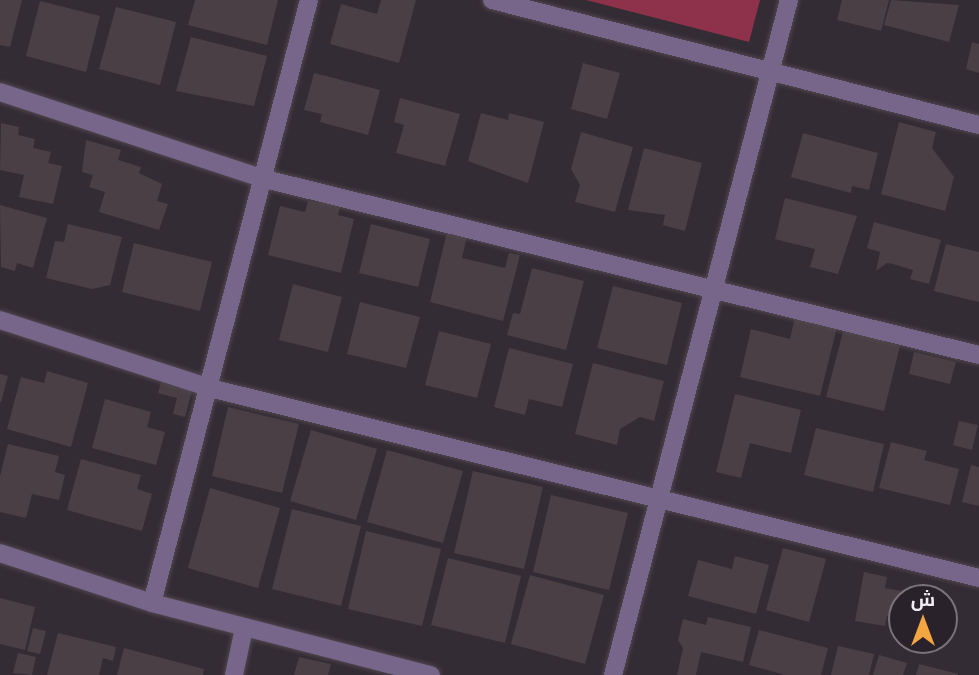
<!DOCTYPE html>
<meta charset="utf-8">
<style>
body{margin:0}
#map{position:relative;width:979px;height:675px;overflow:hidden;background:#342c34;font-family:"Nunito Sans",Cairo,sans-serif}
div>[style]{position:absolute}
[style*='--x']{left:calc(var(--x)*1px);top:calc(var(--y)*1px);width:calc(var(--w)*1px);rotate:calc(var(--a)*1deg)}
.green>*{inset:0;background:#8d324a}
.building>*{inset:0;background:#4a3f44}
.roads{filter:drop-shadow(0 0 2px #4f474f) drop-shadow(0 0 2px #4f474f)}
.minor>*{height:18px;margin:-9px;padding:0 9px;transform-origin:9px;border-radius:9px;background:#77668a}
span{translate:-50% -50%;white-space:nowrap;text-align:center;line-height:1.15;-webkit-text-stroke:5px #2a222a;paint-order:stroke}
.north{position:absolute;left:888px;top:584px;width:70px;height:70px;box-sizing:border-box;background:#2a222a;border:2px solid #7a737a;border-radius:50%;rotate:0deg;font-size:19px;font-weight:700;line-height:28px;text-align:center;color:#f2edf2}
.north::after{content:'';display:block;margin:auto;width:24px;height:32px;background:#f2a541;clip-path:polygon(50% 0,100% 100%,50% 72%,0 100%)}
</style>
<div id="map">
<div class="green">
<i style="clip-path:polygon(586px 0,760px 0,749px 42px)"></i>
</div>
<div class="building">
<i style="clip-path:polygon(0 0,22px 0,10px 47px,0 45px)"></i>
<i style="clip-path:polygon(195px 0,278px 0,267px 45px,188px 25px)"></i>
<i style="clip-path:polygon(381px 0,416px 0,399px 63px,330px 44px,341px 4px,377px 14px)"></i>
<i style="clip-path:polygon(842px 0,889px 0,881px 31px,837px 20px)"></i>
<i style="clip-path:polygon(891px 0,959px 5px,949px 42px,884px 25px)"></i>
<i style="clip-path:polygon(40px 1px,100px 16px,86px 72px,26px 56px)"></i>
<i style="clip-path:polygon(116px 7px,176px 22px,160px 85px,99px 69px)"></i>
<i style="clip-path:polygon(191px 37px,267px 56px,254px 106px,176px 91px)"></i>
<i style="clip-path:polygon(972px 42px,979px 44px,979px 73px,966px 69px)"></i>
<i style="clip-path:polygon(583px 63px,620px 73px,607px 119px,571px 109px)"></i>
<i style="clip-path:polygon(314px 73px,380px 90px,368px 135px,320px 122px,322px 114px,304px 110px)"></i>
<i style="clip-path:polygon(400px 98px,460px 114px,445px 166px,396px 153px,404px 125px,394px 122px)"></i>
<i style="clip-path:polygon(481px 113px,508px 120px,509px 113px,544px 122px,528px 183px,468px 161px)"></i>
<i style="clip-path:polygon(899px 122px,936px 132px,932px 148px,954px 177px,945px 211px,881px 194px)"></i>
<i style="clip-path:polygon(1px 123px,19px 127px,18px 135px,35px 139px,33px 148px,51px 152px,48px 163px,62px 166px,53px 204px,19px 197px,24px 175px,0 170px)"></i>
<i style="clip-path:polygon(581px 132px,633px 147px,615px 212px,575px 202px,580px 185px,571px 169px)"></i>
<i style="clip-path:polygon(803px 133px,878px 153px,869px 190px,852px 186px,851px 193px,791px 177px)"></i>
<i style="clip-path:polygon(86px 140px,121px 150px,118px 160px,141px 167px,139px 173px,162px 184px,157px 201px,168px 204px,159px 230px,99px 212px,105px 192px,89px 187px,93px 175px,82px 172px)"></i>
<i style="clip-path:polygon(644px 148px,702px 163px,685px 231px,663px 225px,665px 215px,628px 210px)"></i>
<i style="clip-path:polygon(319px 198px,341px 203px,338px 215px,354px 219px,341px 273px,268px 255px,280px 206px,305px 212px,308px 201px,318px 203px)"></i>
<i style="clip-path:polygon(785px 198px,857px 216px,838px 274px,810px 267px,815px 249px,775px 239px)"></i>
<i style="clip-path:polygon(0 205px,47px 218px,33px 268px,17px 263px,15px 271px,1px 267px)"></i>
<i style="clip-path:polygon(874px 222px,941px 240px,929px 284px,910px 279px,913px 270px,893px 264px,887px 263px,876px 271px,880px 252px,867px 248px)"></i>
<i style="clip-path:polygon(68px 224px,122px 237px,110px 285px,92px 289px,46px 278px,55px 241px,64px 242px)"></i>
<i style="clip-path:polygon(371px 224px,430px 239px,418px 287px,359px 273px)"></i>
<i style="clip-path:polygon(447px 232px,467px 237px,462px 258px,505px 268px,509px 253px,520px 255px,503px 321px,430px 302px)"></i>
<i style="clip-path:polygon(134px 243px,212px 262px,200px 311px,122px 292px)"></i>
<i style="clip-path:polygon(946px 244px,979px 252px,979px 302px,934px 291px)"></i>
<i style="clip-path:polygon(532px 268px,584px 281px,566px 350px,507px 335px,513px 313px,520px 314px)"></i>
<i style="clip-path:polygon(293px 284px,342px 297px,328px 352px,279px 340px)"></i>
<i style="clip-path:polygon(613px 286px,682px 303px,667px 365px,597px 348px)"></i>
<i style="clip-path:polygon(360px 302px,420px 317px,406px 368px,347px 354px)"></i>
<i style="clip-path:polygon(795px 317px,837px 327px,820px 396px,740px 377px,751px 329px,790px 339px)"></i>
<i style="clip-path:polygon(844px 328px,901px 342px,884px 411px,826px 397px)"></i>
<i style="clip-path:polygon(439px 331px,491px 344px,477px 398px,425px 385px)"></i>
<i style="clip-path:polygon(509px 348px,573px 364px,562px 407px,529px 399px,525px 415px,494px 407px)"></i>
<i style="clip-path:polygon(914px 352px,956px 362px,950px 384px,909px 374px)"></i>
<i style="clip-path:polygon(593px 363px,664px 381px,654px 421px,640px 417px,620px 429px,617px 445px,575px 434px)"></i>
<i style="clip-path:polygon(47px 371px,88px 383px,71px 447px,7px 429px,21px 377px,44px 383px)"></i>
<i style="clip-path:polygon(0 374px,8px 376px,1px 402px,0 402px)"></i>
<i style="clip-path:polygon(161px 382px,192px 391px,185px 417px,173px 414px,177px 398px,158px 393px)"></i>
<i style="clip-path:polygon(735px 394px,801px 410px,791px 453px,750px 443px,741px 478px,716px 472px)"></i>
<i style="clip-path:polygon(105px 399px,151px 412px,147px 427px,165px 432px,156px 465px,92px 448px)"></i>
<i style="clip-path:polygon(228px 407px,299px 424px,282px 493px,212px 476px)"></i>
<i style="clip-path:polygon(959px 421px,978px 425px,972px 450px,953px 445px)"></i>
<i style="clip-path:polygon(816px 428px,884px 444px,873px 492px,804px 475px)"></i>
<i style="clip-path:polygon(311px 430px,377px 449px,356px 520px,290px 501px)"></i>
<i style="clip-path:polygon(891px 442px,927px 451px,924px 460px,959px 469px,950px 505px,879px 488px)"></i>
<i style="clip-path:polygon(8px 444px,59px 456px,55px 472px,65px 475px,59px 500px,32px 494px,26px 518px,0 512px,0 476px)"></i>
<i style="clip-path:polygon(387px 450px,463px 471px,443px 543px,367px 522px)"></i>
<i style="clip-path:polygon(81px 459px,141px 475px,137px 489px,152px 494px,142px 531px,67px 510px)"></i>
<i style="clip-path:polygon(971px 465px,979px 467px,979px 506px,962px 502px)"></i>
<i style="clip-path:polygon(473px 471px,543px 487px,524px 569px,454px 553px)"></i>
<i style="clip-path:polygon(210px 488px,280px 508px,258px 588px,188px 568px)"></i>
<i style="clip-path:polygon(551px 495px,628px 513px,609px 590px,533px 572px)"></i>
<i style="clip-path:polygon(292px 509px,361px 526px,341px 606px,272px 589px)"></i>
<i style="clip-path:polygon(366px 531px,441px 549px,422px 626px,348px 609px)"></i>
<i style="clip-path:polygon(783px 548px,826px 559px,809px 622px,766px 610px)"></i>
<i style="clip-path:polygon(735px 556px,769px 565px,756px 614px,688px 596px,698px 560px,732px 569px)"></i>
<i style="clip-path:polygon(448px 558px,521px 576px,505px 643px,431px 625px)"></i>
<i style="clip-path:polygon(864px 572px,887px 577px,885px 588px,913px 593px,912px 598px,902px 598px,902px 618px,887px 616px,885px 626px,855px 621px)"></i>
<i style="clip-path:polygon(530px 575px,604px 595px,585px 664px,511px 644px)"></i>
<i style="clip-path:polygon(0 598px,35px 607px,25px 650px,0 644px)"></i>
<i style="clip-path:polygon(708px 617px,751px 627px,743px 662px,701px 652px,696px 675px,677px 675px,683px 648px,678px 640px,683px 619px,706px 625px)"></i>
<i style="clip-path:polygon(33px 628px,46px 631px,40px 654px,27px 651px)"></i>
<i style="clip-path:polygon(759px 630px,828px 648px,821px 675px,785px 675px,749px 665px)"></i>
<i style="clip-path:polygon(58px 633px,116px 647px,113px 661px,103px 658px,99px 675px,47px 675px)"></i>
<i style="clip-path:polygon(838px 646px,874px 654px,869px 675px,831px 675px)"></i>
<i style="clip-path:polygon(124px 648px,204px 669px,203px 675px,117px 675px)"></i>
<i style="clip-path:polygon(18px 653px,36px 657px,32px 675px,13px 673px)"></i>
<i style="clip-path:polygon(879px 655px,907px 663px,903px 675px,873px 675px)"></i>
<i style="clip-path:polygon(299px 657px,331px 664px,328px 675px,294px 675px)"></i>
<i style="clip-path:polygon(919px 664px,958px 674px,958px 675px,916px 675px)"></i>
</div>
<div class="roads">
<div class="minor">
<i style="--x:492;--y:0;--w:503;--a:14.4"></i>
<i style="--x:0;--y:92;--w:279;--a:18.2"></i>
<i style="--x:265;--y:179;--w:735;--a:13.85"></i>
<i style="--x:0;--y:320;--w:221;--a:17.9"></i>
<i style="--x:210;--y:388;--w:792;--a:13.88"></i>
<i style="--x:0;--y:553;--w:160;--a:18.2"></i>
<i style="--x:152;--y:603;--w:288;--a:14.5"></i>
<i style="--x:152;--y:603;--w:623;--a:-75.41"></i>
<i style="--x:234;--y:675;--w:48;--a:-78"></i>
<i style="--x:613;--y:675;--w:698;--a:-75.39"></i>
</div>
</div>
<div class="north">ش</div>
</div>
